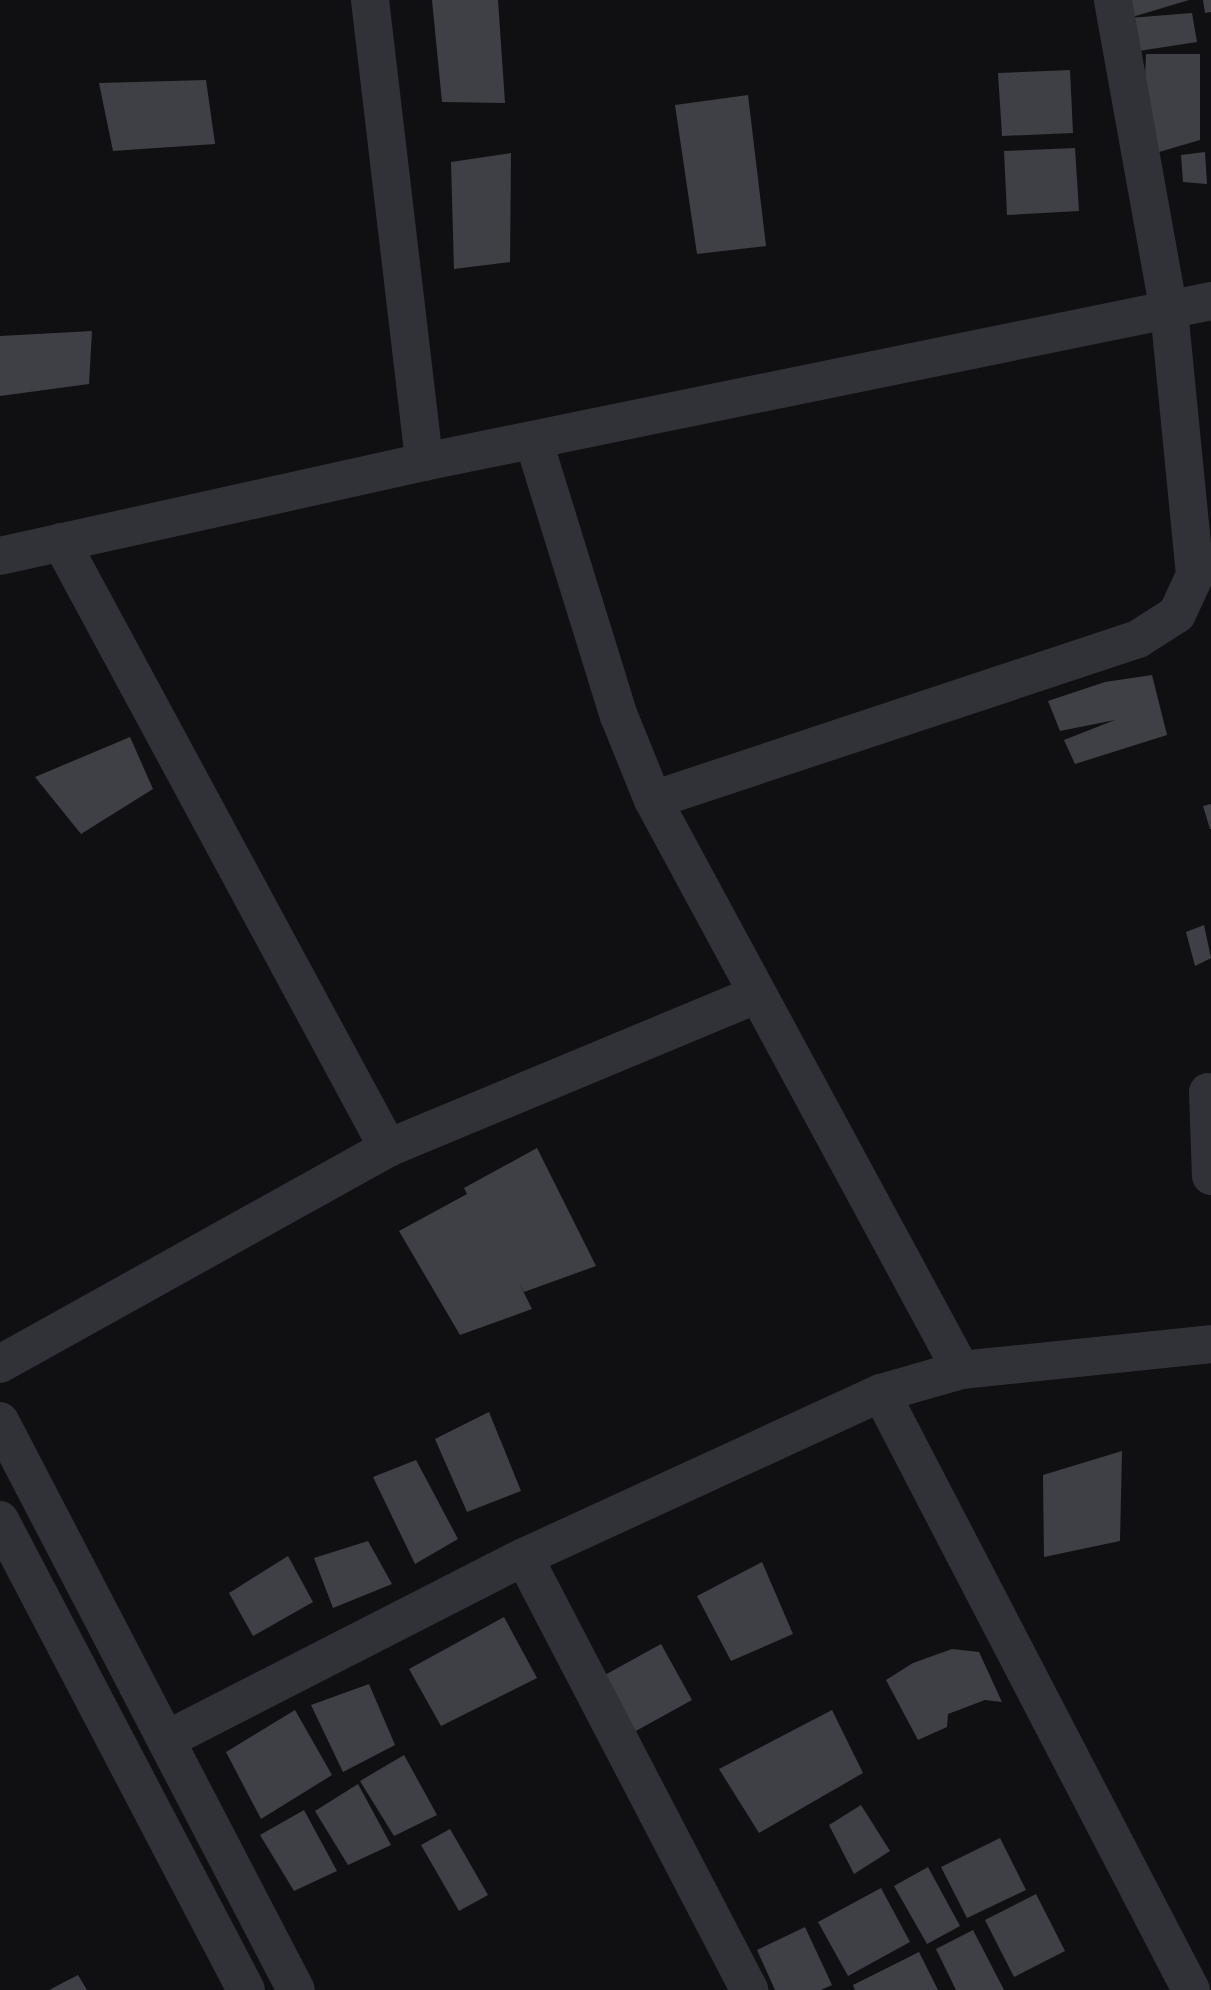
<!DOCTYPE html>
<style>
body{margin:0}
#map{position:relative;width:1211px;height:1990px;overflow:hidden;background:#101012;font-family:Poppins,sans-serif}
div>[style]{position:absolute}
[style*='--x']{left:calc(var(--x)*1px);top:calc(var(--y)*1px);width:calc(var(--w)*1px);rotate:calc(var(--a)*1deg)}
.building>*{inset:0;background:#3f4045}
.minor>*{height:38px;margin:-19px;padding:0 19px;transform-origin:19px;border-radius:19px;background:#313237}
span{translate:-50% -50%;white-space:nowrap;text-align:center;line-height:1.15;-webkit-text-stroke:7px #0b0b0c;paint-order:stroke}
</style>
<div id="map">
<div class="building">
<i style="clip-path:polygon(432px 0,498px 0,505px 103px,442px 102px)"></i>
<i style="clip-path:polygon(1127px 0,1189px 0,1129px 18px,1192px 13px,1197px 42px,1132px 52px)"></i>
<i style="clip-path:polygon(1203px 0,1211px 0,1211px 12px,1205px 13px)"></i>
<i style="clip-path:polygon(1146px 54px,1200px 54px,1200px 140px,1142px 157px)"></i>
<i style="clip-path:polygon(1070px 70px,1073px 133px,1002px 136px,998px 73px)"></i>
<i style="clip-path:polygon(206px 80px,215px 144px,113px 151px,99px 83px)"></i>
<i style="clip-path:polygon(748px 95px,766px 246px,697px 254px,675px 105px)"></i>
<i style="clip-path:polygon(1075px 148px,1079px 211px,1007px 215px,1004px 151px)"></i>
<i style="clip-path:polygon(1205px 152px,1207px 184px,1183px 182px,1181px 155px)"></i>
<i style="clip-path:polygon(511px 153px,510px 262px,454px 269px,451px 162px)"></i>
<i style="clip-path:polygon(92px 331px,89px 384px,0 396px,0 336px)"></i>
<i style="clip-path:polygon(1152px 675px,1167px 735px,1075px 764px,1064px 740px,1115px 720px,1060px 731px,1048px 701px,1105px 682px)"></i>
<i style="clip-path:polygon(130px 737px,153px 789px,81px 834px,35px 777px)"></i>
<i style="clip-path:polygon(1211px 804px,1211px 829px,1210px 829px,1203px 806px)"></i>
<i style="clip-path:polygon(1204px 925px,1211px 958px,1195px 966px,1186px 932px)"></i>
<i style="clip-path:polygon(537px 1148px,596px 1266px,524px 1292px,519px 1283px,532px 1309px,460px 1335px,399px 1231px,467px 1194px,464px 1188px)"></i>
<i style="clip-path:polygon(489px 1412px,521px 1491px,467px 1512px,435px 1439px)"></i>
<i style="clip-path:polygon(1122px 1451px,1120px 1541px,1044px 1557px,1043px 1475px)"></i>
<i style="clip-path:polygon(416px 1460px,458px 1539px,415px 1564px,373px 1477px)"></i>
<i style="clip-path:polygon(368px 1541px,392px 1584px,333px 1608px,314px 1558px)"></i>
<i style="clip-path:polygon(288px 1556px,313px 1602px,253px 1636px,229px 1593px)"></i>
<i style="clip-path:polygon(762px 1562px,793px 1634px,731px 1661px,697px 1596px)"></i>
<i style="clip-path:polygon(504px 1617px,537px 1678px,441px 1726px,409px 1669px)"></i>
<i style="clip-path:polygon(661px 1644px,692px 1700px,634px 1732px,603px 1676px)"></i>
<i style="clip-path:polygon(952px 1649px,979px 1652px,1002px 1702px,985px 1700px,948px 1714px,947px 1727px,918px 1740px,886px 1680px,913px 1663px)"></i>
<i style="clip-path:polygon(369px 1684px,395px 1745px,343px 1772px,311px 1705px)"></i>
<i style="clip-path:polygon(295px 1710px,332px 1775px,261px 1819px,226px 1752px)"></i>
<i style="clip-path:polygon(832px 1710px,863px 1773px,759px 1833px,719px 1769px)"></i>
<i style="clip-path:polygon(404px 1755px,437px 1815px,394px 1836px,360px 1781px)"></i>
<i style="clip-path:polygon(358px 1784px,391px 1845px,348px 1865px,315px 1811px)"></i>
<i style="clip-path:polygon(861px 1805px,890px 1851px,854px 1874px,829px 1825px)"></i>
<i style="clip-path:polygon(304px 1810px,337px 1871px,294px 1891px,260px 1835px)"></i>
<i style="clip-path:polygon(450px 1829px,488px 1895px,459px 1911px,421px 1845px)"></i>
<i style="clip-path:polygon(1000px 1838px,1026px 1890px,967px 1918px,941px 1867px)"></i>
<i style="clip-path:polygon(928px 1867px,960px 1926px,927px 1944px,894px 1886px)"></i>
<i style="clip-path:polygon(881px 1888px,910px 1942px,848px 1976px,818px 1922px)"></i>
<i style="clip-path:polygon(1036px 1894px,1065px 1951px,1014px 1977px,985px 1920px)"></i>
<i style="clip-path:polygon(805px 1927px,832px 1985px,821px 1990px,775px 1990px,757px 1950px)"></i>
<i style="clip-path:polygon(973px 1930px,1004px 1990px,956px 1990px,936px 1949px)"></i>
<i style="clip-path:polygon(919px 1952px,938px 1990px,855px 1990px,853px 1985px)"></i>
<i style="clip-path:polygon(78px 1975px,87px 1990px,49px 1990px)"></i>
</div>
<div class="minor">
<i style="--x:370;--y:0;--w:465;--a:83.3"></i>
<i style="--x:534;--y:442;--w:287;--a:72.8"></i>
<i style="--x:619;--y:716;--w:91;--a:68"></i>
<i style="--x:653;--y:800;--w:648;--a:61.62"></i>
<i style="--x:61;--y:542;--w:689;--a:61.65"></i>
<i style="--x:0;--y:556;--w:434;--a:-12.5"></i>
<i style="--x:424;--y:462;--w:803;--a:-11.56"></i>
<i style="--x:653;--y:800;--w:511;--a:-18.36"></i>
<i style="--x:1138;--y:639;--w:46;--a:-32.7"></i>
<i style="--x:1177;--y:614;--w:43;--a:-65.2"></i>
<i style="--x:1195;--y:575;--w:264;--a:-95.6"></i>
<i style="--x:1169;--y:312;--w:317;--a:-100.2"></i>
<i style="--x:1208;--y:1092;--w:84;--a:88"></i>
<i style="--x:0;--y:1364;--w:444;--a:-29.1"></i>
<i style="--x:388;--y:1148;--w:398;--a:-22.6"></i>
<i style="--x:881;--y:1393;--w:673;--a:62.56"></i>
<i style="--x:0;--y:1421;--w:641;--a:62.52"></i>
<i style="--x:0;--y:1520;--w:530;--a:62.37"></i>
<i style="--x:524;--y:1557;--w:488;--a:62.5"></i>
<i style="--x:166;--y:1740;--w:402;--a:-27.1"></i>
<i style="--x:524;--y:1557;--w:393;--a:-24.7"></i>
<i style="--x:881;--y:1393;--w:83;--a:-16"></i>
<i style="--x:961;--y:1370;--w:251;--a:-5.9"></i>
</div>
</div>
